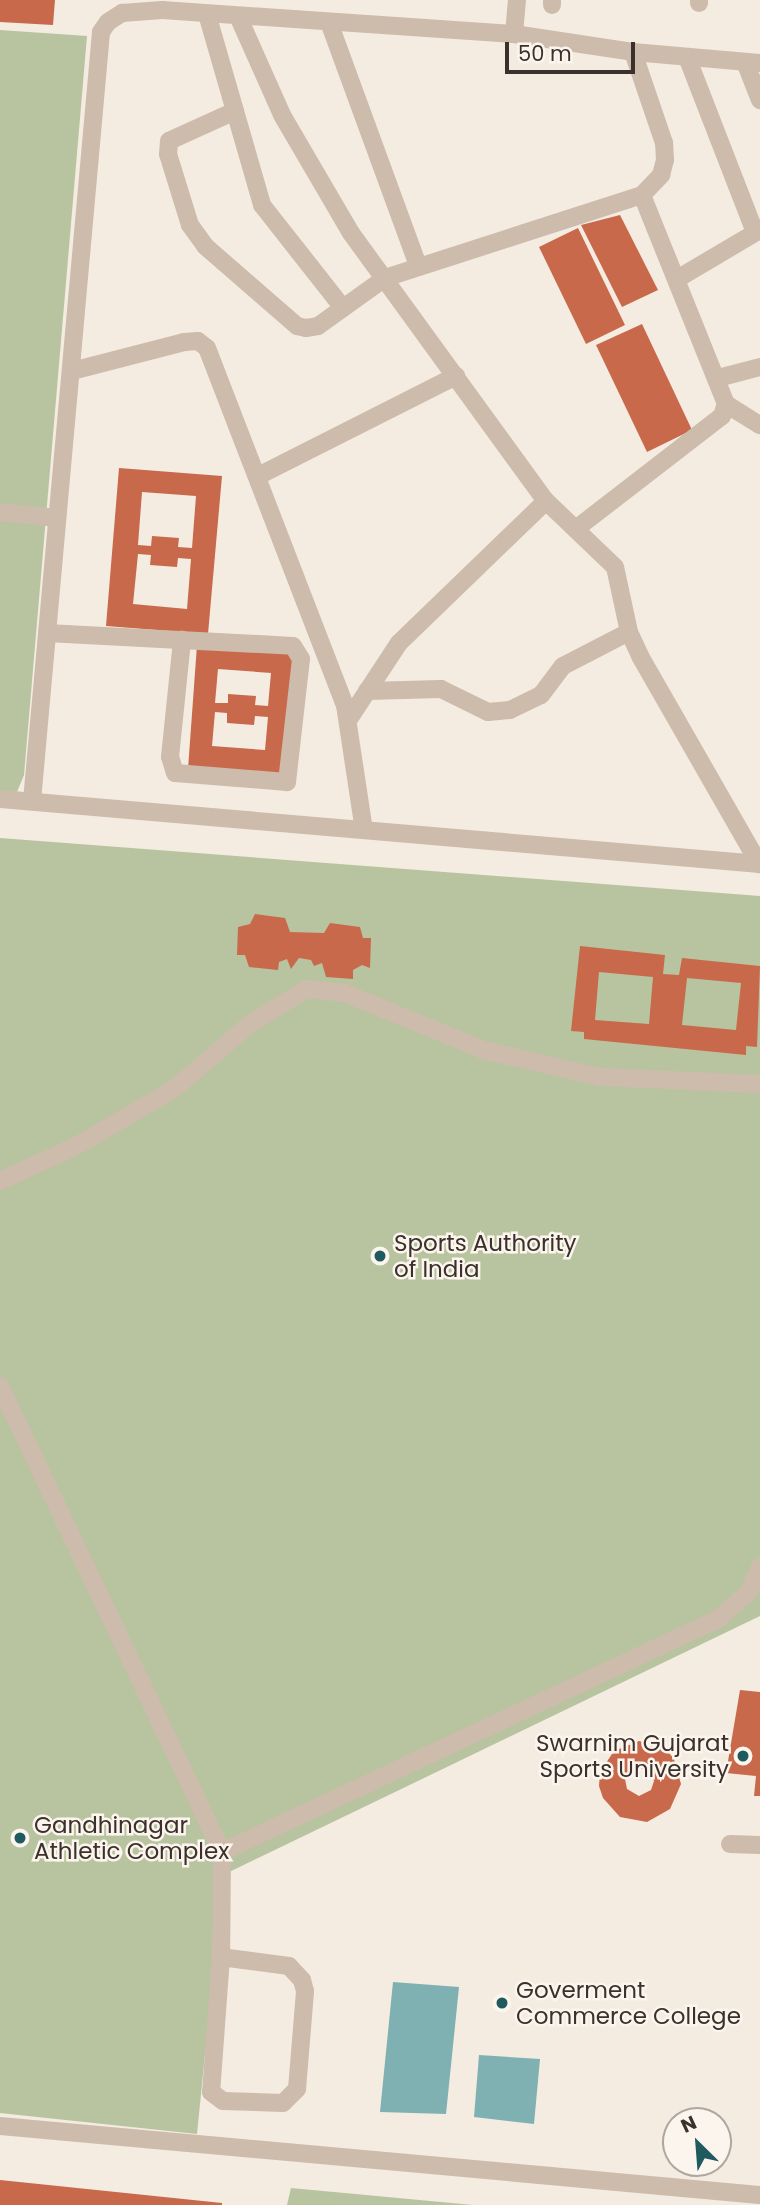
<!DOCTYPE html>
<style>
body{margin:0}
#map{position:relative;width:760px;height:2205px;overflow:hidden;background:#f4ebe1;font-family:Poppins,sans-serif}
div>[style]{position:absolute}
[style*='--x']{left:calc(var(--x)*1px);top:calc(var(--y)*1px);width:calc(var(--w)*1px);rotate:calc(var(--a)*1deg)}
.green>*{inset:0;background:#b8c4a0}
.water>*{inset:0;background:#7fb0b2}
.building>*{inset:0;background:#c8694b}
.minor>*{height:18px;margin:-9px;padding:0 9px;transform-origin:9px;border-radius:9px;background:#cdbbac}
.dots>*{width:19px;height:19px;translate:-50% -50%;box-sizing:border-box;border:4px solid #fbf5ee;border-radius:50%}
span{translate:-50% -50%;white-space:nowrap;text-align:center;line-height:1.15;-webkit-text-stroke:5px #fbf5ee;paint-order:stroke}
.poi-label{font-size:23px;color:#3b302b}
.left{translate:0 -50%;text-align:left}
.right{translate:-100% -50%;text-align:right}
.north{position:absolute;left:662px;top:2107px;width:70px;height:70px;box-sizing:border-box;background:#fbf5ee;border:2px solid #aea6a0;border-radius:50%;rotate:335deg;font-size:19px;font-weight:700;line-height:28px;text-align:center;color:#3b302b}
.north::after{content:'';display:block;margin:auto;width:24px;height:32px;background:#1f5a5e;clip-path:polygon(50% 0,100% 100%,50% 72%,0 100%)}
.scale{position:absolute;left:505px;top:42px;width:130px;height:32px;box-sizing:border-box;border:4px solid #3b302b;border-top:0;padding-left:9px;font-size:21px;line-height:24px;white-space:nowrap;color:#3b302b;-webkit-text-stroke:5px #fbf5ee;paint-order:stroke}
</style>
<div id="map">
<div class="green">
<i style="clip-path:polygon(0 30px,87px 36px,24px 775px,12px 804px,0 803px)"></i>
<i style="clip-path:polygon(0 838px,760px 896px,760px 1616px,223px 1875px,197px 2134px,0 2113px)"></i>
<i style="clip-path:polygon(291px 2188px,473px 2205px,287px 2205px)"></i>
</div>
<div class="water">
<i style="clip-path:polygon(393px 1982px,459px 1987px,446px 2114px,380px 2112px)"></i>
<i style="clip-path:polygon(479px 2055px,540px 2059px,534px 2124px,474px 2117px)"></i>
</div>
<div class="building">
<i style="clip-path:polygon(0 0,55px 0,53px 25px,0 22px)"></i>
<i style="clip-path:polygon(620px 215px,658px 290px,622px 307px,581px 225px)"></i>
<i style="clip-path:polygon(578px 228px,625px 325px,586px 344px,539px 247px)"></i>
<i style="clip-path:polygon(642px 324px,692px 430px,647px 452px,596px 345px)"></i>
<i style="clip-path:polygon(evenodd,119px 468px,222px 476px,208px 634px,106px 626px,119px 468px,142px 492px,196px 496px,192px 548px,178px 547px,179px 538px,152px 536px,151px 546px,138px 545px,142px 492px,119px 468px,138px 554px,151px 555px,150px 565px,177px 567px,178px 558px,191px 559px,187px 609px,133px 604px,138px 554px)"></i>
<i style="clip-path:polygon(evenodd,197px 645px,294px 653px,284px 776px,188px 769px,197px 645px,218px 669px,271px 673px,268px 706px,255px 705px,256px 696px,228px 694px,228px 703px,215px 703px,218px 669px,197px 645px,215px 712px,227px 713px,227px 723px,254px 725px,255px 716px,268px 717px,265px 750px,212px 746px,215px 712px)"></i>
<i style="clip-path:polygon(255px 914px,285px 918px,290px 932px,324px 933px,330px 923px,360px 927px,363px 938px,371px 938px,370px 968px,362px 965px,353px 970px,353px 979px,326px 977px,322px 963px,314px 966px,311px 960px,299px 958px,291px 969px,287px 959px,279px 962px,278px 970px,249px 967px,245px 955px,237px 955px,238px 927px,250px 924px)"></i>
<i style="clip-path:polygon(evenodd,580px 946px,665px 955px,663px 974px,679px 975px,682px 958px,760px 966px,757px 1047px,746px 1046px,746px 1055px,584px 1039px,584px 1032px,571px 1031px,580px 946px,599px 972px,653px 977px,649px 1024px,595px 1020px,599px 972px,580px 946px,687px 978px,741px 983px,736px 1030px,682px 1025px,687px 978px)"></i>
<i style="clip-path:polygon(740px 1690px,760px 1692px,760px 1796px,754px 1796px,756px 1776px,726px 1773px)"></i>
<i style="clip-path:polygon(evenodd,639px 1741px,665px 1748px,674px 1759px,681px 1784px,670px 1809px,647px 1822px,620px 1817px,603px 1798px,599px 1786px,600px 1772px,614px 1751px,639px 1741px,639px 1767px,651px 1773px,654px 1781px,651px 1790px,639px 1796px,627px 1789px,625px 1779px,639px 1767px)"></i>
<i style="clip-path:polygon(0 2180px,222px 2203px,222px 2205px,0 2205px)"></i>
</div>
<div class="minor">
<i style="--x:699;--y:3;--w:3;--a:-90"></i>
<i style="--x:552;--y:5;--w:5;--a:-90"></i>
<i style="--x:207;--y:14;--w:199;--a:73.9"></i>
<i style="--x:262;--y:205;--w:131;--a:51.8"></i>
<i style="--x:238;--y:16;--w:108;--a:66"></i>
<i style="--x:282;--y:115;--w:137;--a:59.7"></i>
<i style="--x:351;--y:233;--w:331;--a:54"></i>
<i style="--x:546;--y:501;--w:95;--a:43.7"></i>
<i style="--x:615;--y:567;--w:66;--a:77.8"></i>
<i style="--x:629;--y:632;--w:26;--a:65"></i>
<i style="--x:640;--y:656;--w:240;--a:60.2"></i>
<i style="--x:330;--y:25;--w:257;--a:69.9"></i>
<i style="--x:514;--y:34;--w:34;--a:-85"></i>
<i style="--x:687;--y:57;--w:188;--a:68.8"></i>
<i style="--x:745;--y:62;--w:41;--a:68.5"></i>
<i style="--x:235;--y:111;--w:72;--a:155.6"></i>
<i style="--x:169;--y:141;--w:13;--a:94"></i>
<i style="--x:168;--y:154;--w:74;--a:72.8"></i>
<i style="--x:190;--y:225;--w:26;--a:54"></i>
<i style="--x:205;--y:246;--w:122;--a:41"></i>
<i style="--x:297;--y:326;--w:9;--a:13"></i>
<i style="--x:306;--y:328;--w:12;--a:-9"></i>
<i style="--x:318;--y:326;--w:82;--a:-35.6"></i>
<i style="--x:385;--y:278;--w:270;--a:-17.9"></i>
<i style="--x:677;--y:279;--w:96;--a:-30.6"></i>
<i style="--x:72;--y:371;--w:116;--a:-14.5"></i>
<i style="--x:184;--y:342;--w:14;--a:-4"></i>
<i style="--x:198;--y:341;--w:11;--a:38"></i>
<i style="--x:207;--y:348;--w:383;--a:68.9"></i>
<i style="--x:345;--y:705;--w:126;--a:81.4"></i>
<i style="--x:718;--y:378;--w:43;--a:-14.7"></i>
<i style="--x:726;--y:404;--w:40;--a:32"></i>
<i style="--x:258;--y:476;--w:222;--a:-26.8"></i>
<i style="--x:0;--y:512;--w:57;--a:6"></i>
<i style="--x:577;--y:528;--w:183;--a:-37.7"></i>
<i style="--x:722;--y:416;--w:13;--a:-72"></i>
<i style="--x:726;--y:404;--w:225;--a:-111.9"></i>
<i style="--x:642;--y:195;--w:28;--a:-46"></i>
<i style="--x:661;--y:175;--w:16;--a:-75"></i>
<i style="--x:665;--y:160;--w:17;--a:-93"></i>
<i style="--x:664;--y:143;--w:96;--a:-108.8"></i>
<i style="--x:47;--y:633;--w:246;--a:3"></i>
<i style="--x:293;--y:646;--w:15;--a:58"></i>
<i style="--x:301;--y:659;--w:124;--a:96.5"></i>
<i style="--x:287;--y:782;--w:112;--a:-175.4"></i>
<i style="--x:175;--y:773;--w:17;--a:-107"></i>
<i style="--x:170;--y:757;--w:118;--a:-84.1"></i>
<i style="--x:367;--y:691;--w:74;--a:-1.5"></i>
<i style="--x:441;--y:689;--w:52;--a:26.1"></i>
<i style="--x:488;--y:712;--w:22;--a:-5"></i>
<i style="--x:510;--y:710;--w:34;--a:-26"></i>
<i style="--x:541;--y:695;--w:36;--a:-53"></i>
<i style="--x:563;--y:666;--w:74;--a:-27.3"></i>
<i style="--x:349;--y:719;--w:91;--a:-56.7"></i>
<i style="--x:399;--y:643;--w:204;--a:-44"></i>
<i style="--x:0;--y:799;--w:763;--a:4.89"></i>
<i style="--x:32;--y:801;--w:772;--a:-84.87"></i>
<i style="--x:101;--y:32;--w:12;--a:-55"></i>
<i style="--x:108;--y:22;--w:17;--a:-33"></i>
<i style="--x:122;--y:13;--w:40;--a:-4.3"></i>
<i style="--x:162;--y:10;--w:353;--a:3.9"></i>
<i style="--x:514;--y:34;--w:120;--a:8.6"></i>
<i style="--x:633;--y:52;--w:127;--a:5"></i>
<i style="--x:0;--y:1181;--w:86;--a:-24.8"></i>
<i style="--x:78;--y:1145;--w:111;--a:-30.3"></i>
<i style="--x:174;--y:1089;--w:101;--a:-40.6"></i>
<i style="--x:251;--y:1023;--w:66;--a:-31.3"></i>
<i style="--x:307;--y:989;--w:38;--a:6"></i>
<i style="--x:345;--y:993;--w:149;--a:22.4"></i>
<i style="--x:483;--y:1050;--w:120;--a:13"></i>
<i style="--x:600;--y:1077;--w:160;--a:2.5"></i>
<i style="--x:0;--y:1386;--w:516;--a:64.53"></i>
<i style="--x:222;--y:1852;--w:105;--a:90.5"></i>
<i style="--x:221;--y:1957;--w:135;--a:94.2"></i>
<i style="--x:211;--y:2092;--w:15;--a:37"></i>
<i style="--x:223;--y:2101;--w:60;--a:1.9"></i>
<i style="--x:283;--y:2103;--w:20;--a:-45"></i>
<i style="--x:297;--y:2089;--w:98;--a:-85.3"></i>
<i style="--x:305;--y:1991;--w:11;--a:-105"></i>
<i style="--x:302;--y:1980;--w:19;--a:-133"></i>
<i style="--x:289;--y:1966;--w:69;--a:-172.5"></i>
<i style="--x:730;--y:1844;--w:30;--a:2"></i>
<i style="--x:222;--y:1852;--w:548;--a:-25.16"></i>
<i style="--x:718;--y:1619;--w:40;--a:-41"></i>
<i style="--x:748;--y:1593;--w:29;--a:-65"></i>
<i style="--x:0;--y:2126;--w:763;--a:5.19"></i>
</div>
<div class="dots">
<i style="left:380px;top:1256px;background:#1f5a5e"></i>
<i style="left:743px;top:1756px;background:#1f5a5e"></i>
<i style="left:20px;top:1838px;background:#1f5a5e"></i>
<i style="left:502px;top:2003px;background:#1f5a5e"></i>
</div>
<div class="poi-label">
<span class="left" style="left:394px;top:1256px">Sports Authority<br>of India</span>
<span class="right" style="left:729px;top:1756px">Swarnim Gujarat<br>Sports University</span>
<span class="left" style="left:34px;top:1838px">Gandhinagar<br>Athletic Complex</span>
<span class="left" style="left:516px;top:2003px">Goverment<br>Commerce College</span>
</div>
<div class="north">N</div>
<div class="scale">50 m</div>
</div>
